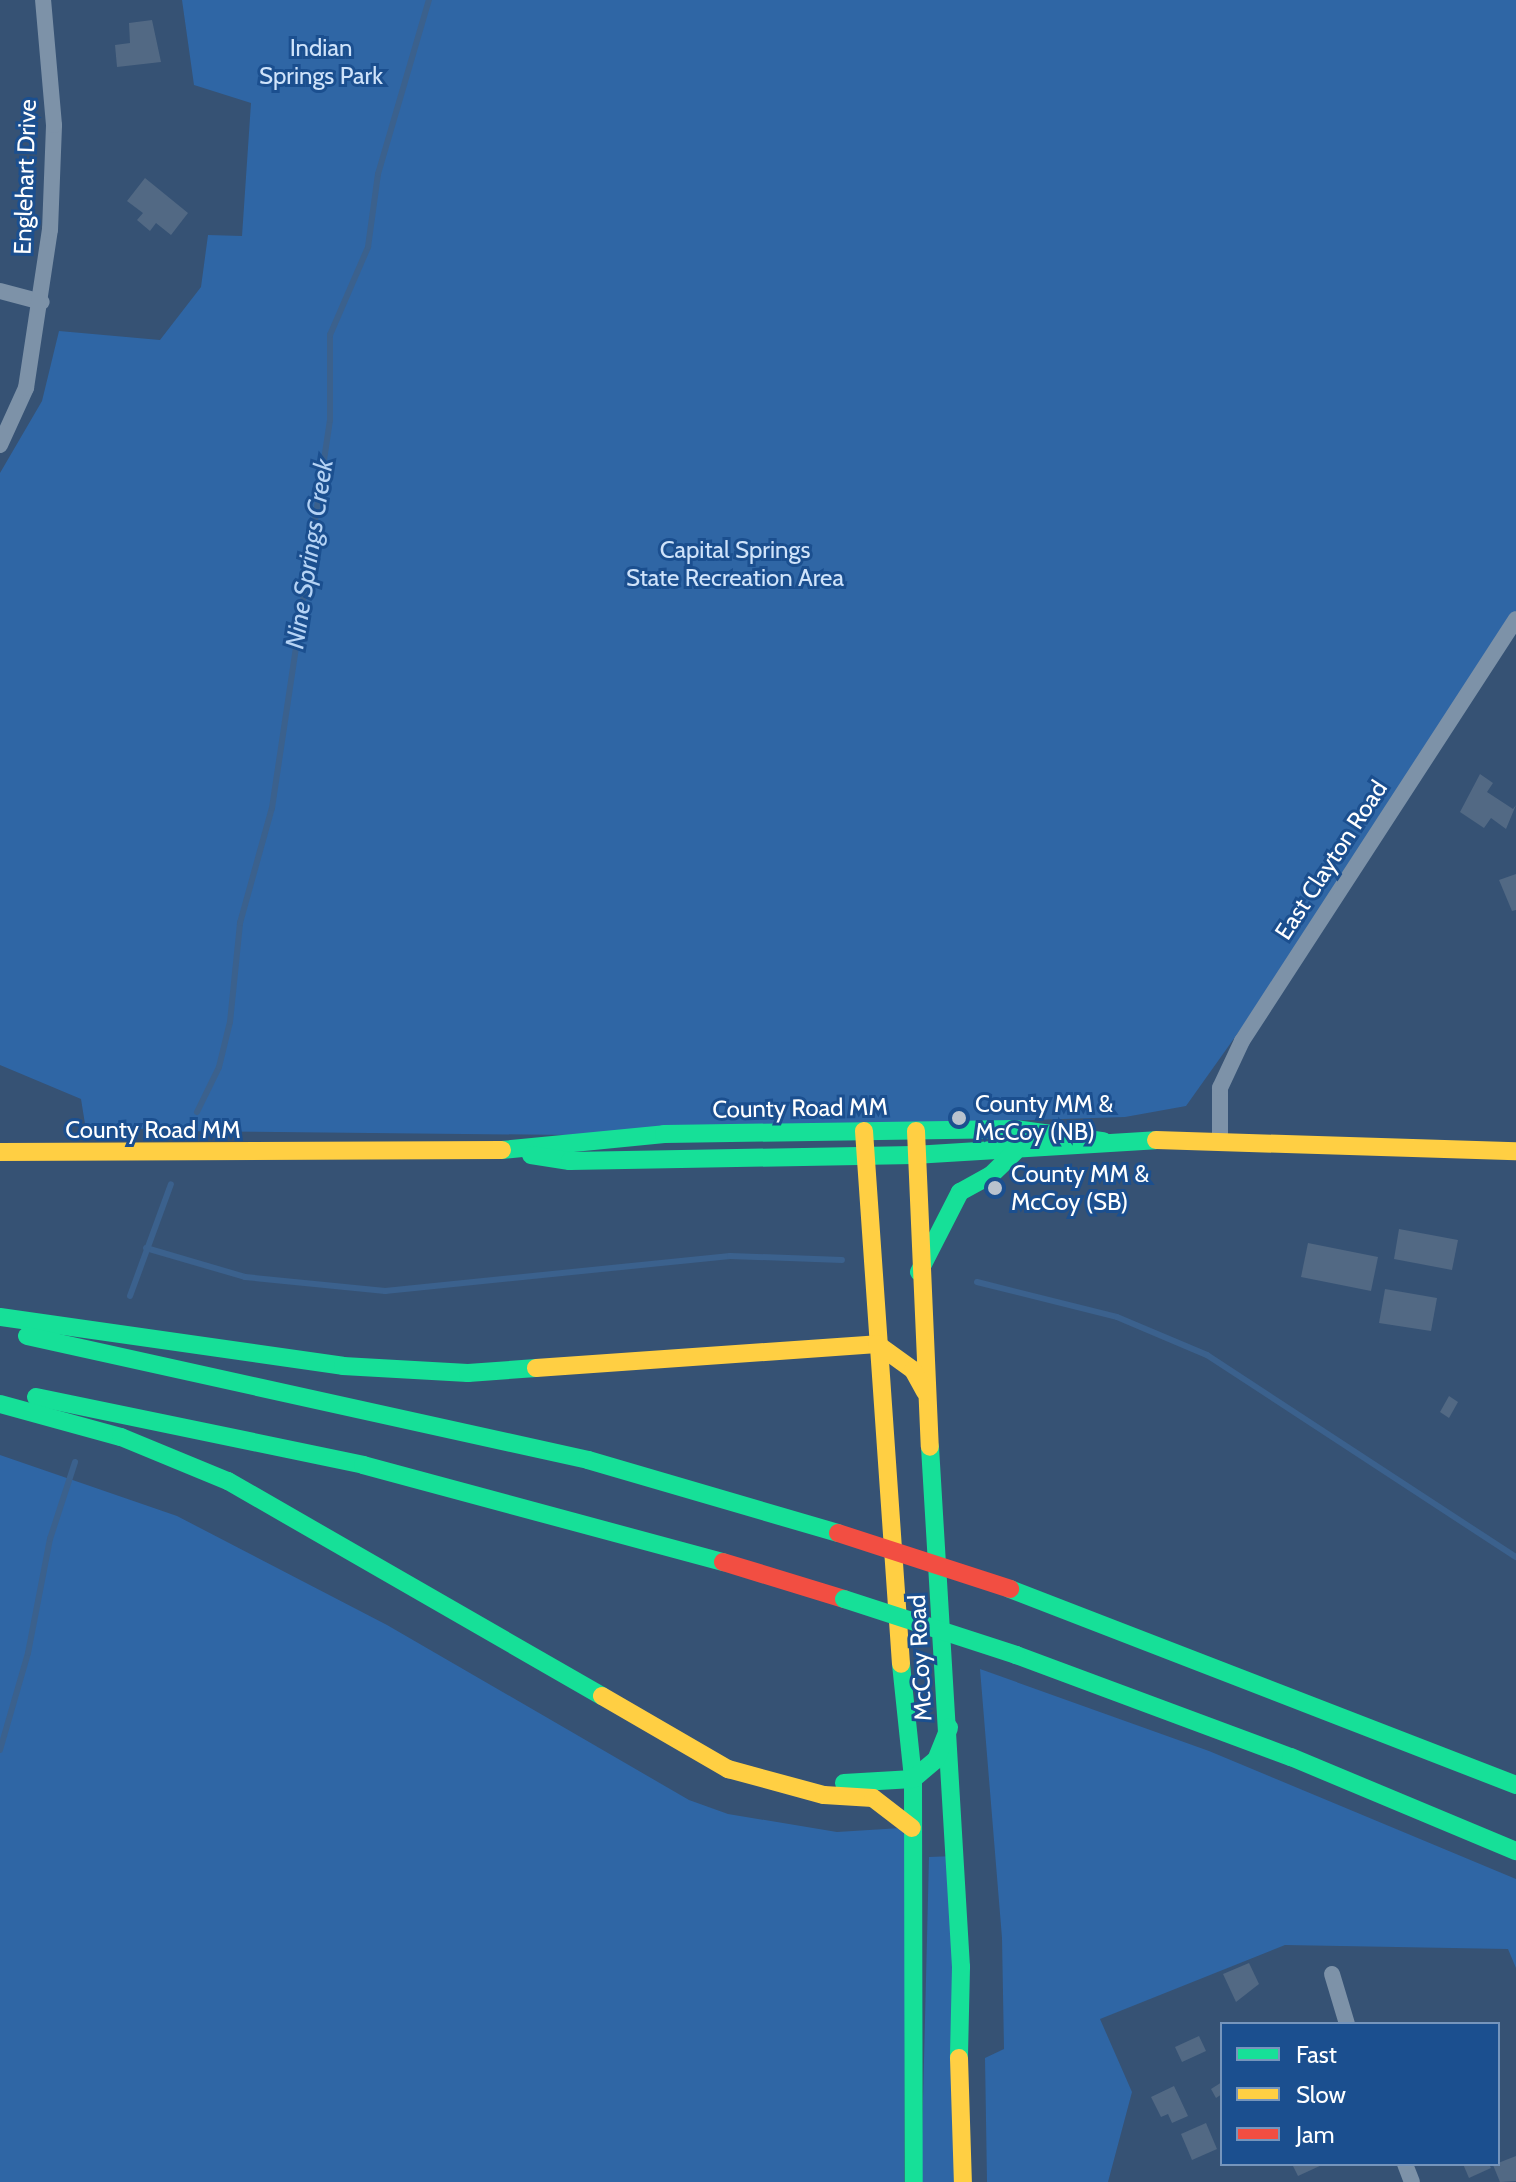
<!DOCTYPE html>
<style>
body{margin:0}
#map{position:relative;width:1516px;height:2182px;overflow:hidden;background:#365274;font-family:Cabin,sans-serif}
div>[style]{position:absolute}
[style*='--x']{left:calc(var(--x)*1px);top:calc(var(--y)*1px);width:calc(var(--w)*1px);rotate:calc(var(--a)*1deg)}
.green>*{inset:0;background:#2f66a5}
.stream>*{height:6px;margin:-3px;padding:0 3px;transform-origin:3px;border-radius:3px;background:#3b618d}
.building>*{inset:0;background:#526984}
.street>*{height:16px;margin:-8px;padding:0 8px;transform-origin:8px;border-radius:8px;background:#7d92a8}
.fast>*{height:18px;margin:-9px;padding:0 9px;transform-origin:9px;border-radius:9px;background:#16e098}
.slow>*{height:18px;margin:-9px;padding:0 9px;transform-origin:9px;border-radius:9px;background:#ffcf43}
.jam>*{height:18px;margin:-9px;padding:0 9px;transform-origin:9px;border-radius:9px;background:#f24e42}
.fast-bridge>*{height:18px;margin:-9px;padding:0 9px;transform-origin:9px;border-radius:9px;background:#16e098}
.jam-bridge>*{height:18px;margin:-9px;padding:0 9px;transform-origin:9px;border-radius:9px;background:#f24e42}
.dots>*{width:22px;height:22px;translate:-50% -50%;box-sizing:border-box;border:4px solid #1b4f8f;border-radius:50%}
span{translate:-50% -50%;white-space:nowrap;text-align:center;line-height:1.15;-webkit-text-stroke:6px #1b4f8f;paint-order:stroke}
.park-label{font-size:24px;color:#cfe3fa}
.street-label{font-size:24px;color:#fff}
.poi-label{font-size:24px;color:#fff}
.left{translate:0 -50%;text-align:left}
.water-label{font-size:26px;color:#b5d3f5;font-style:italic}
.legend{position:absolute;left:1220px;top:2022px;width:280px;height:144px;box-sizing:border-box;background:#1b4f8f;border:2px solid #7695bc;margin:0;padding:10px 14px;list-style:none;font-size:24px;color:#fff}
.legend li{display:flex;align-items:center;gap:16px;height:40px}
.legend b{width:40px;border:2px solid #7695bc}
</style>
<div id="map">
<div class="green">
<i style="clip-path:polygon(182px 0,1516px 0,1516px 611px,1309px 933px,1186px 1106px,1125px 1117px,571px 1135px,169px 1131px,85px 1124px,81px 1099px,0 1065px,0 473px,42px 401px,59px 331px,160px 340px,201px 287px,208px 235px,242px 236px,251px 103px,194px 85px)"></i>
<i style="clip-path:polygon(0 1455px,177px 1516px,387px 1625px,689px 1800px,728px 1814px,837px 1832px,901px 1828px,906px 1838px,904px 2182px,0 2182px)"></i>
<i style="clip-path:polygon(980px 1669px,1209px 1751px,1516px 1879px,1516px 1968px,1508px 1949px,1285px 1945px,1100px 2019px,1132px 2092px,1108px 2182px,987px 2182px,985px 2058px,1004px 2049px,1002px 1938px)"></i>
<i style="clip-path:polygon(955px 1856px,963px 2182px,921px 2182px,929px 1857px)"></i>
</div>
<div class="stream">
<i style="--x:197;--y:1112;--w:50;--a:-63.9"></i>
<i style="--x:219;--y:1067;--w:46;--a:-76.3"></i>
<i style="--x:230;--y:1022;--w:100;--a:-84.2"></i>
<i style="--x:240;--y:923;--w:119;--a:-74.5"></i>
<i style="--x:272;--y:808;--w:392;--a:-81.5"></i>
<i style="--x:330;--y:420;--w:85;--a:-90"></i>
<i style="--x:330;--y:335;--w:96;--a:-66.6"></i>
<i style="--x:368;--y:247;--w:74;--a:-82.2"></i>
<i style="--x:378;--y:174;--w:181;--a:-73.7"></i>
<i style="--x:146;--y:1248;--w:103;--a:16.3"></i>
<i style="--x:245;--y:1277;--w:141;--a:5.7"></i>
<i style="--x:385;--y:1291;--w:347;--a:-5.8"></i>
<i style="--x:730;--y:1256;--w:112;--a:2"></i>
<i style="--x:977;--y:1282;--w:144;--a:14"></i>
<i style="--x:1117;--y:1317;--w:98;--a:22.9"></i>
<i style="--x:1207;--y:1355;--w:369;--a:33.2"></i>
<i style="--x:130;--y:1296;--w:119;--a:-69.9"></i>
<i style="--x:0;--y:1750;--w:101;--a:-73.9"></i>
<i style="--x:28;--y:1653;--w:116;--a:-79.1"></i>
<i style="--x:50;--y:1539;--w:81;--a:-72"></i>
</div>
<div class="building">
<i style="clip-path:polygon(152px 20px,161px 62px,117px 67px,115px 45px,130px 43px,129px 23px)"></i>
<i style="clip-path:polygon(145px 178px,188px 213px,171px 235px,156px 223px,150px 231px,137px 220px,143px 213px,127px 201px)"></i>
<i style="clip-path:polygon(1480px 774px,1493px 783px,1487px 792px,1513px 809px,1516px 805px,1506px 829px,1491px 818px,1484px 828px,1460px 812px)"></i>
<i style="clip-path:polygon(1516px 874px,1516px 910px,1512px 911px,1499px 880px)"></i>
<i style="clip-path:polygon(1399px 1229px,1458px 1240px,1452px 1270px,1394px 1259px)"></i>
<i style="clip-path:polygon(1308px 1243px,1378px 1257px,1371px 1291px,1301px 1277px)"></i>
<i style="clip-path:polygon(1385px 1289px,1437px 1298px,1431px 1331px,1379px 1323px)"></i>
<i style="clip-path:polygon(1449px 1396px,1458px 1402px,1449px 1418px,1440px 1412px)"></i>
<i style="clip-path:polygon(1249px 1963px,1259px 1984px,1236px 2002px,1223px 1974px)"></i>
<i style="clip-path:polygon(1199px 2036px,1206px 2051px,1182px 2062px,1175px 2047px)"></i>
<i style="clip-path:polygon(1222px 2082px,1222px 2094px,1216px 2098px,1211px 2089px)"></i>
<i style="clip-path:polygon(1174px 2086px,1188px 2116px,1172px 2123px,1168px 2114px,1161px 2117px,1151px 2097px)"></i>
<i style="clip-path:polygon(1206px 2123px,1217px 2149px,1192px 2160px,1181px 2134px)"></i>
<i style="clip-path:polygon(1516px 2156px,1516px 2181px,1500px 2182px,1493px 2165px)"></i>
<i style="clip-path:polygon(1292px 2164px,1324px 2164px,1298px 2176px)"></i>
<i style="clip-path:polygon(1463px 2164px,1489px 2164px,1491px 2168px,1469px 2178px)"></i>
</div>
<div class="street">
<i style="--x:0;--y:291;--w:43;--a:14.7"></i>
<i style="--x:0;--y:445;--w:63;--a:-65.5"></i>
<i style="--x:26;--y:388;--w:160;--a:-81.4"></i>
<i style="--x:50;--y:230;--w:105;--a:-87.8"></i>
<i style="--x:54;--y:125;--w:125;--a:-95"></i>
<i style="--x:1220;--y:1139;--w:51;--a:-90"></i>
<i style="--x:1220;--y:1088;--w:52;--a:-64.9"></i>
<i style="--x:1242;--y:1041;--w:503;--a:-57"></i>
<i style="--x:1332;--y:1974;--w:52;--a:73.3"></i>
<i style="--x:1405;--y:2164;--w:19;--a:69"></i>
</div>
<div class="fast">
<i style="--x:502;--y:1150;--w:163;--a:-5.6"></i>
<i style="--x:664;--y:1134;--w:351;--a:-0.8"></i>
<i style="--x:1015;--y:1129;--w:89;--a:7.8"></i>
<i style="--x:531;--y:1155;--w:39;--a:9"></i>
<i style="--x:570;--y:1161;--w:344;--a:-1"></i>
<i style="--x:914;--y:1155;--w:242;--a:-3.5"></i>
<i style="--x:919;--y:1272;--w:90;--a:-62.9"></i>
<i style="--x:960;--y:1192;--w:35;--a:-29"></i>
<i style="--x:991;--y:1175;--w:33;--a:-44"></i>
<i style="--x:0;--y:1317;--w:346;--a:8.1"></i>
<i style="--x:343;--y:1366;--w:125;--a:3.2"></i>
<i style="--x:468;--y:1373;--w:68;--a:-4.2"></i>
<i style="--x:27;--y:1336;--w:575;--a:12.46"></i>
<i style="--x:588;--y:1460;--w:260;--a:16.3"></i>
<i style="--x:36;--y:1397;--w:334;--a:11.7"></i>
<i style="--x:363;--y:1465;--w:373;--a:15.1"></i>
<i style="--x:0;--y:1404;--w:125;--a:15.3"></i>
<i style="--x:121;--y:1437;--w:116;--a:22.4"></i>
<i style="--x:228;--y:1481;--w:431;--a:29.9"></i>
<i style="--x:930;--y:1447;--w:521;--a:86.59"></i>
<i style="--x:961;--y:1967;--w:91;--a:91.3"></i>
<i style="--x:1010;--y:1589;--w:543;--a:21.17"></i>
<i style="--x:1016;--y:1655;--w:293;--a:20.4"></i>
<i style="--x:1291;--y:1757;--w:244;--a:22.7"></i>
<i style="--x:901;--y:1664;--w:116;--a:84"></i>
<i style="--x:913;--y:1779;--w:403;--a:89.9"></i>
<i style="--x:844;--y:1783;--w:69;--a:-3.3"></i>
<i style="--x:913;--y:1779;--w:30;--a:-40"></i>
<i style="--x:936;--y:1760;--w:35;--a:-68"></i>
</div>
<div class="slow">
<i style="--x:864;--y:1131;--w:534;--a:86.03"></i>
<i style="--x:916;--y:1131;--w:316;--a:87.5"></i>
<i style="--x:1156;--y:1140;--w:360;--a:1.8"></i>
<i style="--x:0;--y:1152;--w:502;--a:-0.23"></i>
<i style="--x:536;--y:1368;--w:342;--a:-4"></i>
<i style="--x:877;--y:1344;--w:44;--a:35.8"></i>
<i style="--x:913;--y:1370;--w:25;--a:61"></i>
<i style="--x:602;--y:1696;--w:146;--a:30.1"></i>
<i style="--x:728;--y:1769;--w:99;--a:15.2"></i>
<i style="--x:824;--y:1795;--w:49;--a:3.5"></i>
<i style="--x:873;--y:1798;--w:49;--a:37.6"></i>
<i style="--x:959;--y:2058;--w:124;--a:88.2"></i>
</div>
<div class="jam">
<i style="--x:723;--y:1562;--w:127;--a:17"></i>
</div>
<div class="fast-bridge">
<i style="--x:844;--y:1599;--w:181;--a:18"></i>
</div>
<div class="jam-bridge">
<i style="--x:838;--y:1533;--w:181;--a:18"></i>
</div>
<div class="dots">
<i style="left:959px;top:1118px;background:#b9c2ce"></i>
<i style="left:995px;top:1188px;background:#b9c2ce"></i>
</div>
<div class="park-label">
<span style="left:321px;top:62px">Indian<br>Springs Park</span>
<span style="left:735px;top:564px">Capital Springs<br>State Recreation Area</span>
</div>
<div class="street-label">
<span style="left:25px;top:177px;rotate:-88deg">Englehart Drive</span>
<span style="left:1331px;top:860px;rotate:-57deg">East Clayton Road</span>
<span style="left:800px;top:1108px;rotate:-1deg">County Road MM</span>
<span style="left:153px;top:1130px">County Road MM</span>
<span style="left:920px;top:1658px;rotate:-93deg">McCoy Road</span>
</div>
<div class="poi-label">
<span class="left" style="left:975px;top:1118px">County MM &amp;<br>McCoy (NB)</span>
<span class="left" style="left:1011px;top:1188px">County MM &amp;<br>McCoy (SB)</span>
</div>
<div class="water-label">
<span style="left:310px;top:554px;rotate:-81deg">Nine Springs Creek</span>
</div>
<ul class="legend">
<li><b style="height:10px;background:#16e098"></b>Fast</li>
<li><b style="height:10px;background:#ffcf43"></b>Slow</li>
<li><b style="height:10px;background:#f24e42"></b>Jam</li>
</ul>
</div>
